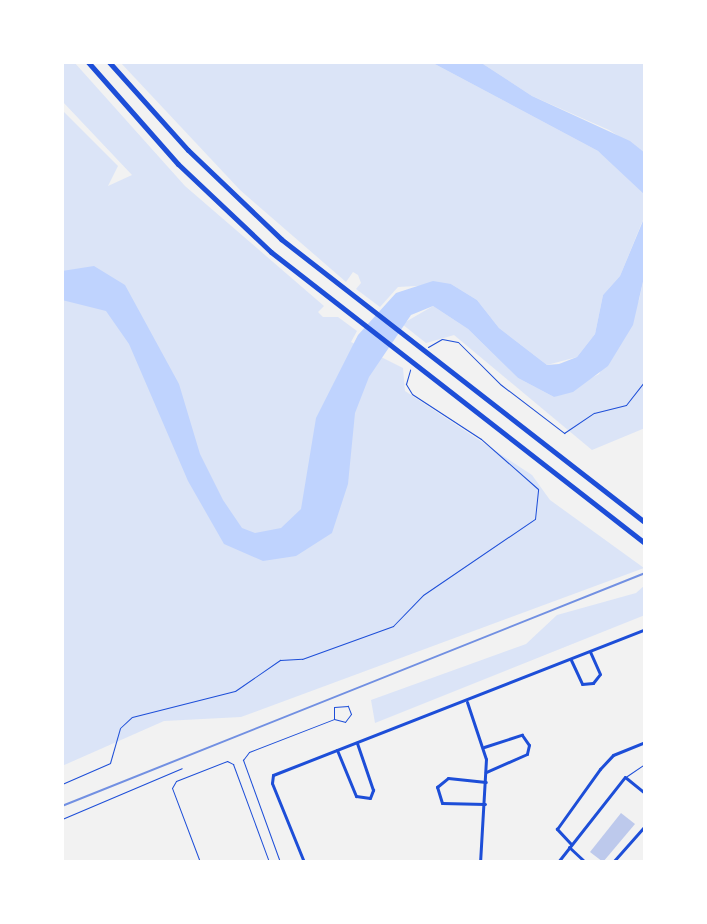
<!DOCTYPE html>
<style>
body{margin:0}
#map{position:relative;width:707px;height:924px;overflow:hidden;background:#f2f2f2;font-family:"Asap Condensed",sans-serif}
div>[style]{position:absolute}
[style*='--x']{left:calc(var(--x)*1px);top:calc(var(--y)*1px);width:calc(var(--w)*1px);rotate:calc(var(--a)*1deg)}
.green>*{inset:0;background:#dbe4f7}
.water>*{inset:0;background:#bfd3fe}
.building>*{inset:0;background:#bdc9ec}
.path>*{height:1px;margin:-0.5px;padding:0 0.5px;transform-origin:0.5px;border-radius:0.5px;background:#1d4ed8}
.service>*{height:1px;margin:-0.5px;padding:0 0.5px;transform-origin:0.5px;border-radius:0.5px;background:#1d4ed8}
.minor>*{height:3px;margin:-1.5px;padding:0 1.5px;transform-origin:1.5px;border-radius:1.5px;background:#1d4ed8}
.motorway>*{height:5px;margin:-2.5px;padding:0 2.5px;transform-origin:2.5px;border-radius:2.5px;background:#1d4ed8}
.rail>*{height:2px;margin:-1px;padding:0 1px;transform-origin:1px;border-radius:1px;background:#7290e2}
span{translate:-50% -50%;white-space:nowrap;text-align:center;line-height:1.15;-webkit-text-stroke:8px #fff;paint-order:stroke}
.frame{position:absolute;inset:0;border:64px solid #fff;pointer-events:none}
</style>
<div id="map">
<div class="green">
<i style="clip-path:polygon(62px 62px,74px 62px,185px 186px,324px 306px,318px 312px,323px 317px,338px 317px,357px 331px,351px 342px,403px 368px,405px 391px,532px 475px,550px 500px,644px 568px,241px 717px,164px 721px,62px 766px,62px 110px,118px 166px,108px 186px,132px 175px,62px 101px)"></i>
<i style="clip-path:polygon(120px 62px,431px 62px,598px 151px,638px 183px,645px 195px,645px 215px,620px 276px,603px 295px,595px 334px,577px 357px,547px 365px,499px 328px,477px 300px,451px 284px,398px 287px,380px 307px,356px 289px,361px 283px,358px 275px,353px 272px,346px 282px,240px 190px)"></i>
<i style="clip-path:polygon(480px 62px,645px 62px,645px 153px,609px 130px,532px 96px)"></i>
<i style="clip-path:polygon(645px 273px,645px 428px,592px 450px,454px 335px,426px 343px,402px 324px,433px 306px,468px 329px,518px 378px,554px 397px,599px 374px,639px 300px)"></i>
<i style="clip-path:polygon(645px 585px,645px 615px,375px 723px,371px 700px,526px 644px,557px 615px,636px 593px)"></i>
</div>
<div class="water">
<i style="clip-path:polygon(431px 62px,480px 62px,532px 96px,630px 141px,645px 153px,645px 195px,598px 151px)"></i>
<i style="clip-path:polygon(645px 216px,645px 273px,633px 325px,608px 366px,573px 392px,554px 397px,518px 378px,468px 329px,433px 306px,411px 315px,369px 377px,355px 413px,348px 484px,332px 533px,296px 556px,263px 561px,224px 544px,188px 481px,129px 344px,106px 311px,62px 300px,62px 271px,94px 266px,125px 285px,179px 384px,200px 454px,223px 500px,242px 528px,255px 533px,281px 528px,301px 509px,316px 418px,358px 335px,396px 293px,433px 281px,451px 284px,477px 300px,499px 328px,547px 365px,559px 364px,577px 357px,595px 334px,603px 295px,620px 276px)"></i>
</div>
<div class="building">
<i style="clip-path:polygon(621px 813px,635px 824px,603px 862px,590px 852px)"></i>
</div>
<div class="path">
<i style="--x:428;--y:347;--w:16;--a:-30"></i>
<i style="--x:442;--y:339;--w:16;--a:11"></i>
<i style="--x:458;--y:342;--w:59;--a:45"></i>
<i style="--x:500;--y:384;--w:81;--a:37.4"></i>
<i style="--x:564;--y:433;--w:36;--a:-34"></i>
<i style="--x:594;--y:413;--w:33;--a:-14"></i>
<i style="--x:626;--y:405;--w:31;--a:-52"></i>
<i style="--x:62;--y:784;--w:52;--a:-23.6"></i>
<i style="--x:110;--y:763;--w:36;--a:-74"></i>
<i style="--x:120;--y:728;--w:16;--a:-43"></i>
<i style="--x:132;--y:717;--w:106;--a:-14.2"></i>
<i style="--x:235;--y:691;--w:55;--a:-34.6"></i>
<i style="--x:280;--y:660;--w:22;--a:-3"></i>
<i style="--x:302;--y:659;--w:97;--a:-19.9"></i>
<i style="--x:393;--y:626;--w:43;--a:-45.9"></i>
<i style="--x:423;--y:595;--w:135;--a:-34.2"></i>
<i style="--x:535;--y:519;--w:30;--a:-84"></i>
<i style="--x:538;--y:489;--w:76;--a:-138.7"></i>
<i style="--x:481;--y:439;--w:82;--a:-146.9"></i>
<i style="--x:412;--y:394;--w:12;--a:-121"></i>
<i style="--x:406;--y:384;--w:15;--a:-74"></i>
<i style="--x:62;--y:819;--w:130;--a:-23"></i>
</div>
<div class="service">
<i style="--x:627;--y:776;--w:22;--a:-34"></i>
<i style="--x:200;--y:862;--w:79;--a:-110.7"></i>
<i style="--x:172;--y:788;--w:8;--a:-60"></i>
<i style="--x:176;--y:781;--w:55;--a:-21.4"></i>
<i style="--x:227;--y:761;--w:7;--a:27"></i>
<i style="--x:233;--y:764;--w:104;--a:69.8"></i>
<i style="--x:280;--y:862;--w:109;--a:-109.9"></i>
<i style="--x:243;--y:760;--w:10;--a:-53"></i>
<i style="--x:249;--y:752;--w:91;--a:-21.2"></i>
<i style="--x:334;--y:719;--w:11;--a:15"></i>
<i style="--x:345;--y:722;--w:10;--a:-53"></i>
<i style="--x:351;--y:714;--w:9;--a:-111"></i>
<i style="--x:348;--y:706;--w:14;--a:176"></i>
<i style="--x:334;--y:707;--w:12;--a:90"></i>
</div>
<div class="minor">
<i style="--x:571;--y:660;--w:26;--a:65"></i>
<i style="--x:582;--y:684;--w:11;--a:-5"></i>
<i style="--x:593;--y:683;--w:11;--a:-52"></i>
<i style="--x:600;--y:674;--w:24;--a:-114"></i>
<i style="--x:467;--y:702;--w:60;--a:71.6"></i>
<i style="--x:486;--y:759;--w:103;--a:93.3"></i>
<i style="--x:484;--y:747;--w:40;--a:-18"></i>
<i style="--x:522;--y:735;--w:12;--a:55"></i>
<i style="--x:529;--y:745;--w:9;--a:103"></i>
<i style="--x:527;--y:754;--w:45;--a:156.3"></i>
<i style="--x:337;--y:750;--w:50;--a:67.6"></i>
<i style="--x:356;--y:796;--w:14;--a:8"></i>
<i style="--x:370;--y:798;--w:9;--a:-69"></i>
<i style="--x:373;--y:790;--w:50;--a:-108.8"></i>
<i style="--x:485;--y:804;--w:43;--a:-178.7"></i>
<i style="--x:442;--y:803;--w:17;--a:-107"></i>
<i style="--x:437;--y:787;--w:14;--a:-39"></i>
<i style="--x:448;--y:778;--w:38;--a:6"></i>
<i style="--x:571;--y:844;--w:21;--a:-133"></i>
<i style="--x:557;--y:829;--w:74;--a:-54.4"></i>
<i style="--x:600;--y:769;--w:19;--a:-47"></i>
<i style="--x:613;--y:755;--w:35;--a:-22"></i>
<i style="--x:569;--y:847;--w:22;--a:43"></i>
<i style="--x:304;--y:862;--w:85;--a:-112.1"></i>
<i style="--x:272;--y:783;--w:8;--a:-83"></i>
<i style="--x:273;--y:775;--w:400;--a:-21.4"></i>
<i style="--x:558;--y:862;--w:108;--a:-51.8"></i>
<i style="--x:625;--y:777;--w:26;--a:39"></i>
<i style="--x:613;--y:862;--w:48;--a:-48.4"></i>
</div>
<div class="motorway">
<i style="--x:88;--y:62;--w:136;--a:48.6"></i>
<i style="--x:178;--y:164;--w:128;--a:43.4"></i>
<i style="--x:271;--y:252;--w:474;--a:37.9"></i>
<i style="--x:109;--y:62;--w:118;--a:48.1"></i>
<i style="--x:188;--y:150;--w:129;--a:43.7"></i>
<i style="--x:281;--y:239;--w:461;--a:37.9"></i>
</div>
<div class="rail">
<i style="--x:62;--y:806;--w:628;--a:-21.78"></i>
</div>
<div class="frame"></div>
</div>
